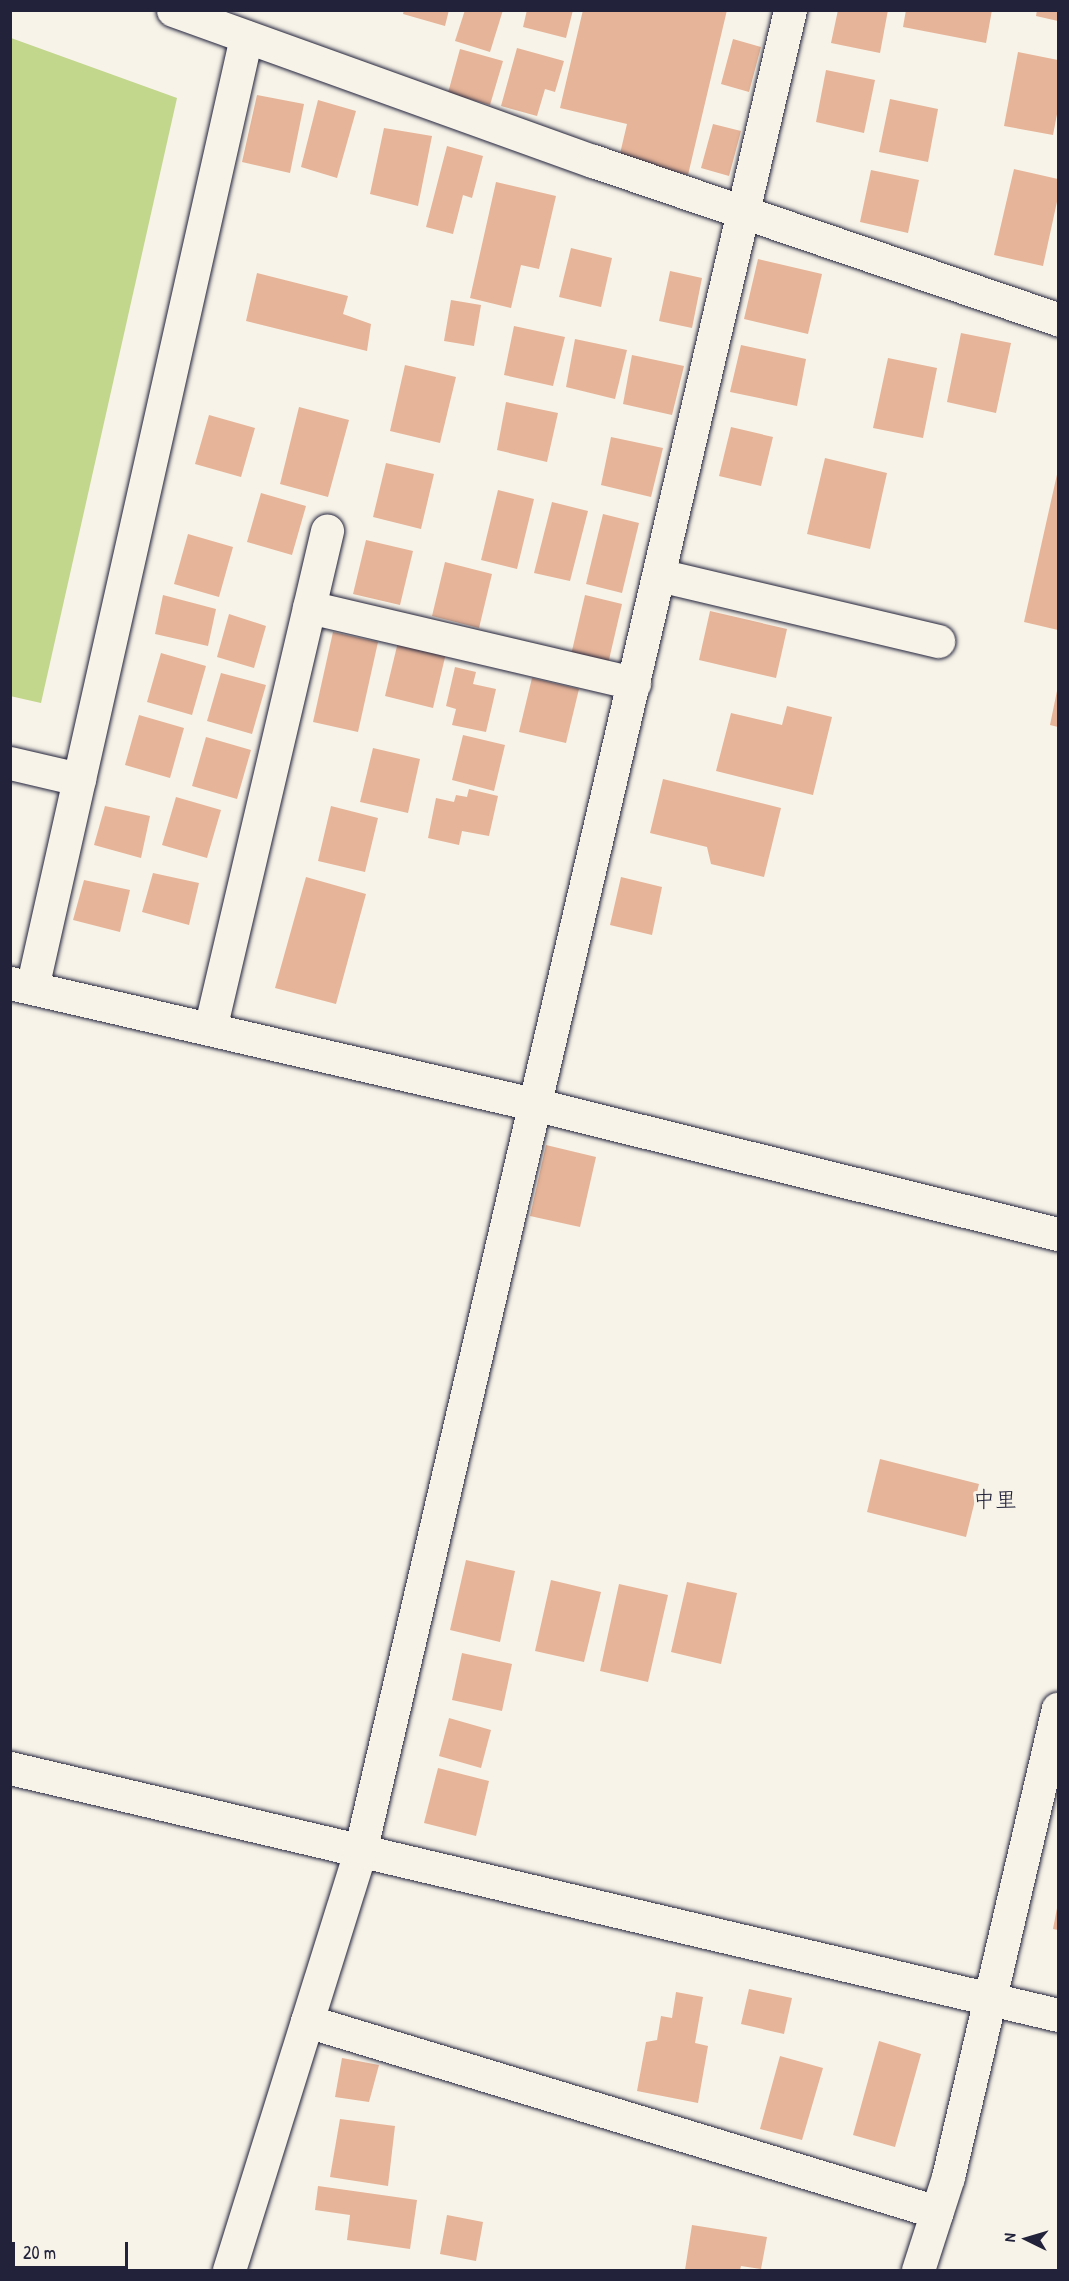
<!DOCTYPE html>
<meta charset="utf-8">
<style>
body{margin:0}
#map{position:relative;width:1069px;height:2281px;overflow:hidden;background:#f7f3e8;font-family:"Patrick Hand","Klee One",sans-serif}
div>[style]{position:absolute}
[style*='--x']{left:calc(var(--x)*1px);top:calc(var(--y)*1px);width:calc(var(--w)*1px);rotate:calc(var(--a)*1deg)}
.green>*{inset:0;background:#c2d68c}
.building>*{inset:0;background:#e6b498}
.roads{filter:drop-shadow(0 0 2px #22223b) drop-shadow(0 0 2px #22223b)}
.minor>*{height:33px;margin:-16.5px;padding:0 16.5px;transform-origin:16.5px;border-radius:16.5px;background:#f7f3e8}
span{translate:-50% -50%;white-space:nowrap;text-align:center;line-height:1.15;-webkit-text-stroke:6px #f7f3e8;paint-order:stroke}
.quarter-label{font-size:22px;color:#22223b}
.frame{position:absolute;inset:0;border:12px solid #22223b;pointer-events:none}
.north{position:absolute;left:997px;top:2209px;width:60px;height:60px;-webkit-text-stroke:4px #f7f3e8;paint-order:stroke;rotate:275deg;font-size:16px;font-weight:700;line-height:24px;text-align:center;color:#22223b}
.north::after{content:'';display:block;margin:auto;width:21px;height:27px;background:#22223b;clip-path:polygon(50% 0,100% 100%,50% 72%,0 100%)}
.scale{position:absolute;left:12px;top:2242px;width:116px;height:27px;box-sizing:border-box;border:3px solid #22223b;border-top:0;padding-left:8px;font-size:18px;line-height:21px;white-space:nowrap;color:#22223b;-webkit-text-stroke:4px #f7f3e8;paint-order:stroke}
</style>
<div id="map">
<div class="green">
<i style="clip-path:polygon(11px 38px,177px 98px,41px 703px,10px 696px)"></i>
</div>
<div class="building">
<i style="clip-path:polygon(404px 10px,449px 10px,445px 26px,403px 14px)"></i>
<i style="clip-path:polygon(465px 10px,503px 10px,490px 52px,455px 41px)"></i>
<i style="clip-path:polygon(527px 10px,573px 10px,566px 38px,523px 27px)"></i>
<i style="clip-path:polygon(583px 10px,727px 10px,688px 175px,619px 158px,627px 124px,560px 108px)"></i>
<i style="clip-path:polygon(838px 10px,888px 10px,880px 53px,831px 43px)"></i>
<i style="clip-path:polygon(906px 10px,992px 10px,986px 43px,903px 27px)"></i>
<i style="clip-path:polygon(1037px 10px,1058px 10px,1058px 21px,1036px 16px)"></i>
<i style="clip-path:polygon(733px 39px,761px 47px,749px 92px,721px 84px)"></i>
<i style="clip-path:polygon(517px 48px,564px 61px,555px 92px,545px 89px,537px 116px,501px 106px)"></i>
<i style="clip-path:polygon(460px 49px,503px 61px,490px 105px,448px 93px)"></i>
<i style="clip-path:polygon(1018px 52px,1058px 60px,1058px 109px,1053px 135px,1004px 126px)"></i>
<i style="clip-path:polygon(826px 70px,875px 80px,864px 133px,816px 122px)"></i>
<i style="clip-path:polygon(257px 95px,304px 104px,290px 173px,242px 162px)"></i>
<i style="clip-path:polygon(890px 99px,938px 109px,928px 162px,879px 152px)"></i>
<i style="clip-path:polygon(318px 100px,356px 111px,337px 178px,301px 167px)"></i>
<i style="clip-path:polygon(713px 124px,741px 131px,729px 176px,701px 168px)"></i>
<i style="clip-path:polygon(384px 128px,432px 136px,418px 206px,370px 194px)"></i>
<i style="clip-path:polygon(447px 146px,483px 156px,472px 198px,463px 195px,453px 234px,426px 227px)"></i>
<i style="clip-path:polygon(1014px 169px,1058px 179px,1058px 197px,1043px 266px,994px 255px)"></i>
<i style="clip-path:polygon(871px 170px,919px 180px,908px 233px,860px 222px)"></i>
<i style="clip-path:polygon(496px 182px,556px 196px,539px 269px,521px 265px,511px 308px,470px 298px)"></i>
<i style="clip-path:polygon(571px 248px,612px 258px,601px 307px,559px 297px)"></i>
<i style="clip-path:polygon(758px 259px,822px 274px,808px 334px,744px 319px)"></i>
<i style="clip-path:polygon(670px 271px,702px 278px,692px 328px,659px 321px)"></i>
<i style="clip-path:polygon(257px 273px,348px 296px,343px 314px,371px 324px,367px 351px,246px 321px)"></i>
<i style="clip-path:polygon(451px 300px,481px 305px,474px 346px,444px 341px)"></i>
<i style="clip-path:polygon(514px 326px,565px 337px,553px 386px,504px 375px)"></i>
<i style="clip-path:polygon(961px 333px,1011px 343px,996px 413px,947px 402px)"></i>
<i style="clip-path:polygon(575px 339px,627px 350px,615px 399px,566px 387px)"></i>
<i style="clip-path:polygon(741px 345px,806px 359px,797px 406px,730px 392px)"></i>
<i style="clip-path:polygon(632px 355px,684px 366px,672px 415px,623px 404px)"></i>
<i style="clip-path:polygon(888px 358px,937px 368px,923px 438px,873px 428px)"></i>
<i style="clip-path:polygon(405px 365px,456px 377px,440px 443px,390px 431px)"></i>
<i style="clip-path:polygon(506px 402px,558px 413px,547px 462px,497px 450px)"></i>
<i style="clip-path:polygon(299px 407px,349px 420px,328px 497px,280px 484px)"></i>
<i style="clip-path:polygon(209px 415px,255px 428px,241px 477px,195px 464px)"></i>
<i style="clip-path:polygon(731px 427px,773px 437px,761px 486px,719px 476px)"></i>
<i style="clip-path:polygon(611px 437px,663px 448px,651px 497px,601px 485px)"></i>
<i style="clip-path:polygon(825px 458px,887px 473px,870px 549px,807px 534px)"></i>
<i style="clip-path:polygon(386px 463px,434px 474px,421px 529px,373px 517px)"></i>
<i style="clip-path:polygon(1058px 470px,1058px 630px,1024px 622px)"></i>
<i style="clip-path:polygon(498px 490px,534px 499px,517px 569px,481px 560px)"></i>
<i style="clip-path:polygon(261px 493px,306px 506px,292px 555px,247px 542px)"></i>
<i style="clip-path:polygon(552px 502px,588px 511px,570px 581px,534px 573px)"></i>
<i style="clip-path:polygon(603px 514px,639px 523px,622px 593px,586px 584px)"></i>
<i style="clip-path:polygon(188px 534px,233px 547px,219px 597px,174px 584px)"></i>
<i style="clip-path:polygon(366px 540px,413px 551px,400px 605px,353px 594px)"></i>
<i style="clip-path:polygon(445px 562px,492px 574px,479px 628px,432px 616px)"></i>
<i style="clip-path:polygon(163px 595px,216px 609px,208px 646px,155px 634px)"></i>
<i style="clip-path:polygon(585px 595px,622px 604px,608px 664px,571px 655px)"></i>
<i style="clip-path:polygon(710px 611px,787px 629px,776px 678px,699px 660px)"></i>
<i style="clip-path:polygon(229px 614px,266px 626px,254px 668px,217px 657px)"></i>
<i style="clip-path:polygon(333px 632px,378px 642px,358px 732px,313px 722px)"></i>
<i style="clip-path:polygon(398px 642px,446px 653px,433px 708px,385px 696px)"></i>
<i style="clip-path:polygon(161px 653px,206px 666px,192px 715px,147px 702px)"></i>
<i style="clip-path:polygon(455px 667px,476px 672px,473px 684px,496px 689px,486px 732px,452px 725px,456px 709px,446px 706px)"></i>
<i style="clip-path:polygon(221px 673px,266px 685px,252px 734px,207px 721px)"></i>
<i style="clip-path:polygon(532px 678px,579px 689px,566px 743px,519px 732px)"></i>
<i style="clip-path:polygon(1058px 686px,1058px 727px,1050px 725px)"></i>
<i style="clip-path:polygon(787px 706px,832px 717px,813px 795px,716px 771px,731px 713px,782px 725px)"></i>
<i style="clip-path:polygon(139px 715px,184px 728px,170px 778px,125px 765px)"></i>
<i style="clip-path:polygon(463px 735px,505px 745px,494px 791px,452px 780px)"></i>
<i style="clip-path:polygon(206px 737px,251px 750px,237px 799px,192px 786px)"></i>
<i style="clip-path:polygon(373px 748px,420px 759px,408px 813px,360px 802px)"></i>
<i style="clip-path:polygon(663px 779px,781px 808px,764px 877px,711px 864px,707px 847px,650px 833px)"></i>
<i style="clip-path:polygon(469px 789px,498px 796px,489px 836px,462px 831px,459px 845px,428px 838px,436px 798px,454px 802px,456px 795px,467px 797px)"></i>
<i style="clip-path:polygon(176px 797px,221px 810px,207px 858px,162px 845px)"></i>
<i style="clip-path:polygon(105px 806px,150px 816px,141px 858px,94px 845px)"></i>
<i style="clip-path:polygon(331px 806px,378px 818px,365px 872px,318px 861px)"></i>
<i style="clip-path:polygon(153px 873px,199px 883px,189px 925px,142px 912px)"></i>
<i style="clip-path:polygon(306px 877px,366px 894px,336px 1004px,275px 988px)"></i>
<i style="clip-path:polygon(621px 877px,662px 887px,652px 935px,610px 925px)"></i>
<i style="clip-path:polygon(84px 880px,130px 890px,120px 932px,73px 920px)"></i>
<i style="clip-path:polygon(546px 1145px,596px 1157px,580px 1227px,530px 1216px)"></i>
<i style="clip-path:polygon(880px 1459px,979px 1484px,966px 1537px,867px 1512px)"></i>
<i style="clip-path:polygon(466px 1560px,515px 1571px,500px 1642px,450px 1630px)"></i>
<i style="clip-path:polygon(551px 1580px,601px 1592px,584px 1662px,535px 1651px)"></i>
<i style="clip-path:polygon(687px 1582px,737px 1593px,721px 1664px,671px 1652px)"></i>
<i style="clip-path:polygon(619px 1584px,668px 1595px,648px 1682px,600px 1671px)"></i>
<i style="clip-path:polygon(462px 1653px,512px 1664px,502px 1711px,452px 1700px)"></i>
<i style="clip-path:polygon(449px 1718px,491px 1730px,481px 1768px,439px 1756px)"></i>
<i style="clip-path:polygon(438px 1768px,489px 1781px,476px 1836px,424px 1823px)"></i>
<i style="clip-path:polygon(1058px 1903px,1058px 1930px,1053px 1929px)"></i>
<i style="clip-path:polygon(749px 1989px,792px 1998px,784px 2034px,741px 2024px)"></i>
<i style="clip-path:polygon(676px 1992px,703px 1997px,695px 2043px,708px 2046px,698px 2103px,637px 2091px,646px 2042px,657px 2040px,661px 2016px,672px 2018px)"></i>
<i style="clip-path:polygon(879px 2041px,921px 2054px,895px 2147px,853px 2135px)"></i>
<i style="clip-path:polygon(780px 2056px,823px 2068px,802px 2140px,760px 2129px)"></i>
<i style="clip-path:polygon(342px 2058px,379px 2065px,369px 2102px,335px 2097px)"></i>
<i style="clip-path:polygon(340px 2119px,395px 2126px,388px 2186px,330px 2177px)"></i>
<i style="clip-path:polygon(318px 2186px,417px 2200px,410px 2249px,347px 2240px,350px 2215px,315px 2210px)"></i>
<i style="clip-path:polygon(447px 2215px,483px 2222px,476px 2261px,440px 2254px)"></i>
<i style="clip-path:polygon(692px 2225px,767px 2237px,761px 2269px,741px 2266px,740px 2270px,685px 2270px)"></i>
</div>
<div class="roads">
<div class="minor">
<i style="--x:173;--y:10;--w:446;--a:19.8"></i>
<i style="--x:593;--y:161;--w:491;--a:18.8"></i>
<i style="--x:659;--y:575;--w:287;--a:13.3"></i>
<i style="--x:309;--y:607;--w:334;--a:13.2"></i>
<i style="--x:10;--y:763;--w:71;--a:13.1"></i>
<i style="--x:10;--y:983;--w:541;--a:13.03"></i>
<i style="--x:537;--y:1105;--w:537;--a:13.91"></i>
<i style="--x:32;--y:988;--w:975;--a:-77.32"></i>
<i style="--x:210;--y:1029;--w:512;--a:-76.78"></i>
<i style="--x:10;--y:1768;--w:1077;--a:13.26"></i>
<i style="--x:307;--y:2021;--w:658;--a:16.87"></i>
<i style="--x:229;--y:2270;--w:438;--a:-72.6"></i>
<i style="--x:360;--y:1852;--w:1892;--a:-76.86"></i>
<i style="--x:918;--y:2270;--w:98;--a:-72.1"></i>
<i style="--x:948;--y:2177;--w:481;--a:-76.8"></i>
</div>
</div>
<div class="quarter-label">
<span style="left:995px;top:1500px">中里</span>
</div>
<div class="frame"></div>
<div class="north">N</div>
<div class="scale">20 m</div>
</div>
